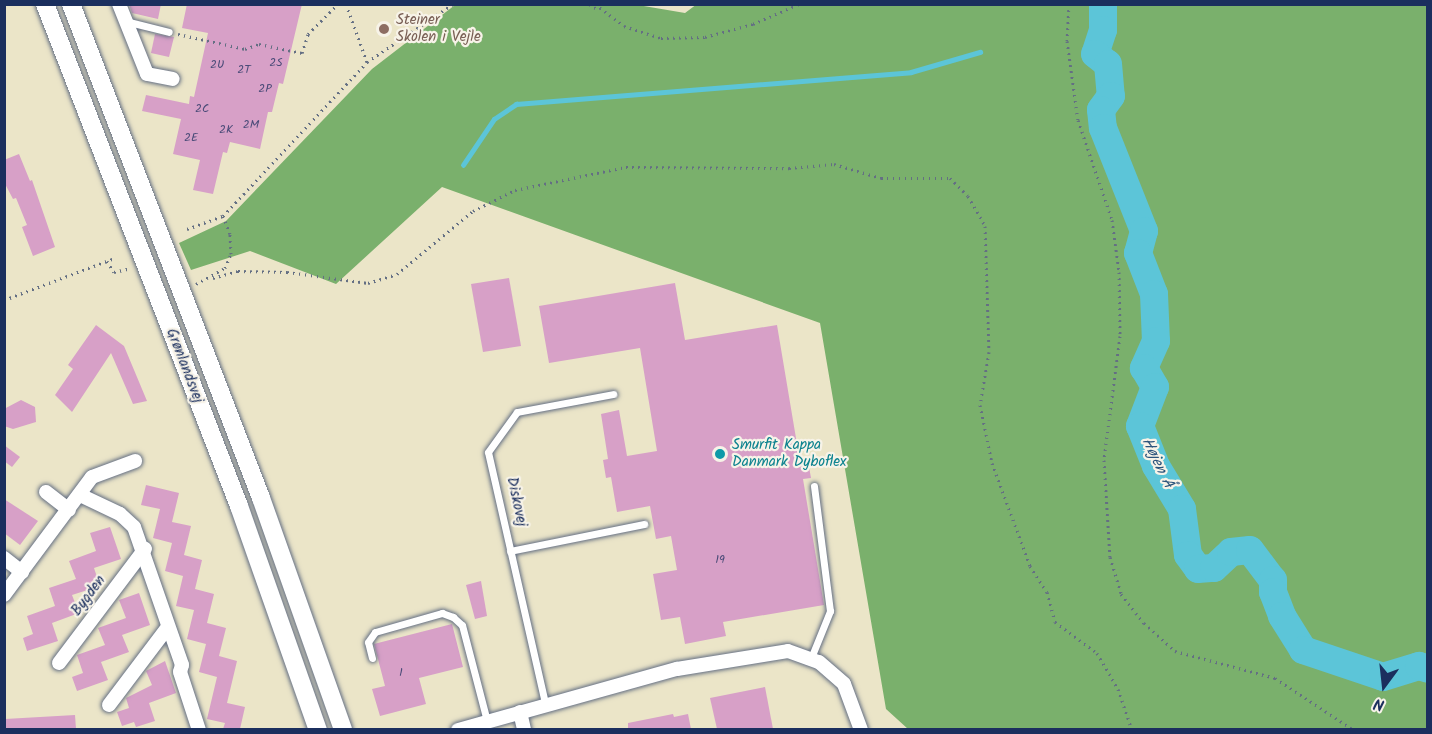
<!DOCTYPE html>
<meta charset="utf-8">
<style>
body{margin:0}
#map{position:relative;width:1432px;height:734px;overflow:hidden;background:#ebe5c8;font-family:Kalam,sans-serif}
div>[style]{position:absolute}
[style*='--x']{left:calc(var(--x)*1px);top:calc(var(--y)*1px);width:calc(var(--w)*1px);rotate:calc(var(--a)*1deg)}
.forest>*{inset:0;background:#7ab06c}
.stream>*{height:4.5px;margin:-2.25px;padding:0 2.25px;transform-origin:2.25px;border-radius:2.25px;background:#5cc5d8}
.river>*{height:28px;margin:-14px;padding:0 14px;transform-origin:14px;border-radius:14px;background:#5cc5d8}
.building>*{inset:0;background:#d7a0c7}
.path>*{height:3px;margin-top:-1.5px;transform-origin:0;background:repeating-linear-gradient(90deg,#646f83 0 1.5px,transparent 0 6px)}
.roads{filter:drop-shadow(0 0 2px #646f83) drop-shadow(0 0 2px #646f83)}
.lane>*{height:7px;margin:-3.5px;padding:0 3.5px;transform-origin:3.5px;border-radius:3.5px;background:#fff}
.street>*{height:14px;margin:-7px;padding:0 7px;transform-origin:7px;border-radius:7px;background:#fff}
.secondary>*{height:18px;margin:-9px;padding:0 9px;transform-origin:9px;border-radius:9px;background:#fff}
.dots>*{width:16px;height:16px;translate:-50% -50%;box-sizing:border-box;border:3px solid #f7f3e8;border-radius:50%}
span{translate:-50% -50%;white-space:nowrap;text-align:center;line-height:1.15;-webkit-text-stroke:4.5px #f7f3e8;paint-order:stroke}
.number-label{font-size:12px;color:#4a4b78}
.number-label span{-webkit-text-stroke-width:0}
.education-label{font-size:15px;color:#785e54}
.left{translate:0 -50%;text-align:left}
.street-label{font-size:15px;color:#1b2f5e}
.culture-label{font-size:15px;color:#0d838f}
.water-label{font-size:16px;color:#2b547c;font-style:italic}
.frame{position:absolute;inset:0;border:6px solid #1b2f5e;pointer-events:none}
.north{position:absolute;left:1354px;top:656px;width:60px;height:60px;-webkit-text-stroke:4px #f7f3e8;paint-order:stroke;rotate:195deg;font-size:16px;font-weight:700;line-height:24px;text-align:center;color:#1b2f5e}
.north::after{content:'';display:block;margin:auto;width:21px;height:27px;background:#1b2f5e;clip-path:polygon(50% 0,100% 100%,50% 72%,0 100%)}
</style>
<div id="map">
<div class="forest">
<i style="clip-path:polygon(632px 4px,685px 13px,697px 4px,1427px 5px,1427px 729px,908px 729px,886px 709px,820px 323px,442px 187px,336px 284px,250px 251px,191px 270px,179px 243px,226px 221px,372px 69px,455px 5px)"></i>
</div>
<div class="stream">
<i style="--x:463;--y:165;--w:55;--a:-56"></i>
<i style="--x:494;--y:119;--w:27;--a:-34"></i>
<i style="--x:516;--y:104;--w:396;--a:-4.6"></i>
<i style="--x:911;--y:72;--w:72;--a:-16.2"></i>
</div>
<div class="river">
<i style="--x:1103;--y:4;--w:26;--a:90"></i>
<i style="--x:1103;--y:30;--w:25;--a:108"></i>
<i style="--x:1095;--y:54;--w:16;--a:38"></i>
<i style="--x:1108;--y:64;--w:32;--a:85"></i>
<i style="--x:1111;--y:96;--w:17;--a:126"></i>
<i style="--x:1101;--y:110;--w:18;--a:84"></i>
<i style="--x:1103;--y:128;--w:111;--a:68.3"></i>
<i style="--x:1144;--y:231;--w:23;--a:105"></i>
<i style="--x:1138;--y:253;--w:44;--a:68.7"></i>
<i style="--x:1154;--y:294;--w:47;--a:87.6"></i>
<i style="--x:1156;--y:341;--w:30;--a:114"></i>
<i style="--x:1144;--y:368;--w:22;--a:60"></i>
<i style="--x:1155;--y:387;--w:42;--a:111"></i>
<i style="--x:1140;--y:426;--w:43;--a:68.2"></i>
<i style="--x:1156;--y:466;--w:50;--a:58.8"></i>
<i style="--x:1182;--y:509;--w:46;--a:82.6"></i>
<i style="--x:1188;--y:555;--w:17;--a:54"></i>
<i style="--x:1198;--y:569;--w:16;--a:-4"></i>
<i style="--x:1214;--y:568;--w:23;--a:-43"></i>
<i style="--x:1231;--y:552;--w:19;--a:-6"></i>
<i style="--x:1250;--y:550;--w:38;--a:53"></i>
<i style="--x:1273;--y:580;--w:12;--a:90"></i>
<i style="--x:1273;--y:592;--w:26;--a:69"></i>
<i style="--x:1282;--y:616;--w:40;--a:58"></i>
<i style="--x:1303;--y:650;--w:84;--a:18.6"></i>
<i style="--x:1383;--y:677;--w:38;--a:-17"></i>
<i style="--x:1419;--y:666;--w:9;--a:18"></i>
</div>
<div class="building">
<i style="clip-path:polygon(129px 4px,161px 4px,158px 19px,132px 13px)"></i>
<i style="clip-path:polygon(187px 4px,302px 4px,283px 84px,279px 83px,272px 112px,268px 112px,260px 149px,230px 142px,227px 153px,223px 152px,213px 194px,193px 190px,200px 160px,173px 154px,181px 119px,142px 111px,146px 95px,189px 104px,190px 96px,194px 97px,208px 33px,182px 28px)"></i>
<i style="clip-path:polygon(155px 34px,174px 37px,169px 57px,151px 53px)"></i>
<i style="clip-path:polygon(19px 154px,30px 181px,32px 180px,55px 247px,33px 256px,22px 227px,27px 225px,16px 198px,13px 199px,4px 182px,4px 160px)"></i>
<i style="clip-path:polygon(509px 278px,521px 346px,483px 352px,471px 284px)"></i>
<i style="clip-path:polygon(675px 283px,685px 340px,777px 325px,800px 462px,808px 461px,811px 478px,803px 479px,824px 605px,723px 622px,726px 636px,685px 644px,680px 617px,661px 620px,653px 574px,677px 570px,671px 536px,656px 539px,650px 506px,617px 512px,611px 477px,606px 478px,603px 460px,608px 459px,601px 414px,619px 410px,627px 456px,657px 451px,640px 348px,549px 363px,539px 306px)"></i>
<i style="clip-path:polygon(96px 325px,124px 346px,147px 401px,133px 404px,111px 353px,72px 412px,55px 395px,73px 369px,68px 365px)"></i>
<i style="clip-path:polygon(21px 400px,35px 407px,36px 422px,13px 429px,4px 426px,4px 409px)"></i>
<i style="clip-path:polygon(4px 445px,20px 457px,12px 467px,4px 461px)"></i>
<i style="clip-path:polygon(146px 485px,179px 493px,172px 522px,191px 526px,184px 555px,202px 560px,195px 589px,214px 594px,207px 623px,226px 628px,219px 656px,237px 661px,227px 703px,245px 707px,240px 729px,223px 729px,225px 723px,207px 719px,217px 677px,199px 672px,206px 644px,187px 639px,194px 610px,176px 606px,183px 576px,165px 571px,172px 543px,153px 538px,160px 509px,141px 505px)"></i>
<i style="clip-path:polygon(4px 499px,38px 521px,20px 545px,4px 533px)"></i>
<i style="clip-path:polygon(110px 527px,121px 559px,94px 568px,100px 586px,72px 595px,79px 613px,52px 623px,58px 641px,27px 651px,23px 638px,33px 634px,27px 616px,55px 606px,49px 588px,76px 579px,69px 561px,96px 551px,90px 533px)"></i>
<i style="clip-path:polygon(481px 581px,487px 616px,475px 619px,466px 585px)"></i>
<i style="clip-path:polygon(139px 593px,150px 625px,122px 635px,129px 652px,101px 662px,108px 680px,77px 691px,72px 677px,83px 673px,77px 655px,105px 645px,98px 628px,126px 618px,119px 600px)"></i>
<i style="clip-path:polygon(452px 624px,463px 667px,419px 678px,426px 704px,380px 716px,372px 689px,385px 686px,374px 644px)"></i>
<i style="clip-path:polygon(165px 661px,176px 693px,149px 703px,155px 721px,136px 727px,134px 722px,122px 726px,117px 712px,129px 708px,126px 698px,152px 685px,146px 671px)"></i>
<i style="clip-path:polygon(765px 687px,773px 729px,717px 729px,710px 698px)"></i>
<i style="clip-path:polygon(673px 714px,674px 717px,688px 714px,691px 729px,628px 729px,628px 723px)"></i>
<i style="clip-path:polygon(75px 715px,76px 729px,5px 729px,5px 719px)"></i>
</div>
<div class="path">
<i style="--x:589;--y:4;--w:9;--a:32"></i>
<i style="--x:595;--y:4;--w:36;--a:37"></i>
<i style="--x:624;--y:26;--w:39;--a:18"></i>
<i style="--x:661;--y:38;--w:44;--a:-1.3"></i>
<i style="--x:705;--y:37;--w:50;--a:-15.2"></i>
<i style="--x:753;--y:24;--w:50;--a:-23.5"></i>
<i style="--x:1069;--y:4;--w:37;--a:93"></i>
<i style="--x:1067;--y:41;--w:80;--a:82.1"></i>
<i style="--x:1078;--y:120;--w:106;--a:71.2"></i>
<i style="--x:1112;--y:220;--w:52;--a:82.3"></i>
<i style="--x:1119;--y:272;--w:64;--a:89.1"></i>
<i style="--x:1120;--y:336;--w:125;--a:97.4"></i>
<i style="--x:1104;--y:460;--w:97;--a:86.5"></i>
<i style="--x:1110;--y:557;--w:39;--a:73"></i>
<i style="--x:1121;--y:594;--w:37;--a:52"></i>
<i style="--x:1144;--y:623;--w:42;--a:42.1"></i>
<i style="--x:1175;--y:651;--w:104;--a:15.1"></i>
<i style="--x:1275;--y:678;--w:95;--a:33.4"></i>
<i style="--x:178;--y:34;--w:69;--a:12.6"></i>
<i style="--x:245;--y:49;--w:15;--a:-20"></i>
<i style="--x:259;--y:44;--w:44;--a:11.8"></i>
<i style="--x:302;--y:53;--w:20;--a:-72"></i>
<i style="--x:308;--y:34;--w:42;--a:-45"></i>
<i style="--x:367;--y:62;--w:104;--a:-34"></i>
<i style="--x:187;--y:229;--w:38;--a:-20"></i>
<i style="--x:223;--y:216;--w:211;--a:-46.9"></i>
<i style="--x:367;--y:62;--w:62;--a:-109.9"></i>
<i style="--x:107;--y:261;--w:13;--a:58"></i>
<i style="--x:114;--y:272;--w:17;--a:-13"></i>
<i style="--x:213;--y:278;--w:26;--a:-16"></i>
<i style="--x:238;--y:271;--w:49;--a:1.2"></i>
<i style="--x:287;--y:272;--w:82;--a:7.7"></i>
<i style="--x:368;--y:283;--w:30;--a:-17"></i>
<i style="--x:397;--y:274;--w:99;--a:-39.7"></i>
<i style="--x:473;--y:211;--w:47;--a:-26.6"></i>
<i style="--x:515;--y:190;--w:113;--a:-11.7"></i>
<i style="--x:626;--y:167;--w:163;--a:0.4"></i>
<i style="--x:789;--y:168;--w:45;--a:-5.1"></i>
<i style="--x:834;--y:164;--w:49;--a:16.6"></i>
<i style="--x:881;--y:178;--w:69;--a:0"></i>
<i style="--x:950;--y:178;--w:25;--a:45"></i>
<i style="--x:968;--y:196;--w:34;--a:60"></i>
<i style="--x:985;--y:226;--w:126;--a:88.2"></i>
<i style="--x:989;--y:352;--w:54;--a:99.6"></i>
<i style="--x:980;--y:405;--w:59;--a:78.3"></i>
<i style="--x:992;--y:463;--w:110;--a:69.7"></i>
<i style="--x:1030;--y:566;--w:31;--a:57"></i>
<i style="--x:1047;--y:592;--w:31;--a:75"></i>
<i style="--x:1055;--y:622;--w:52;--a:36.4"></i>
<i style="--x:1097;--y:653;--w:42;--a:59.7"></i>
<i style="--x:1118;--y:689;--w:43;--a:71.1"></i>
<i style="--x:196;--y:284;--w:33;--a:-29"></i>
<i style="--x:225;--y:268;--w:15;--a:-67"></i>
<i style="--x:231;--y:254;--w:20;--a:-93"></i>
<i style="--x:230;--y:234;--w:19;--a:-111"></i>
<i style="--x:4;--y:300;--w:116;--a:-20.8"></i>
</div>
<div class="roads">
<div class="lane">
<i style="--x:125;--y:21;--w:45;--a:14"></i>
<i style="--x:510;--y:551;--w:137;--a:-11.4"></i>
<i style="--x:372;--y:658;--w:16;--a:-104"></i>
<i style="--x:368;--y:642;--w:12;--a:-55"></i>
<i style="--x:375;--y:632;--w:70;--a:-15.8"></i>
<i style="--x:442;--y:613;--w:12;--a:20"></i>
<i style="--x:453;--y:617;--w:12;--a:42"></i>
<i style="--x:462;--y:625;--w:99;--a:75.4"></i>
<i style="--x:811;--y:658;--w:51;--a:-68"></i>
<i style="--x:830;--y:611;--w:126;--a:-97.3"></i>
<i style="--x:545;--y:703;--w:257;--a:-102.8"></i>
<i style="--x:488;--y:452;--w:49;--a:-54.1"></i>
<i style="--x:517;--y:412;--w:98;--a:-10.6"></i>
</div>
<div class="street">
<i style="--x:119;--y:4;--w:75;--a:68.2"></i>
<i style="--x:147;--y:74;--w:26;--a:11"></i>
<i style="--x:46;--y:492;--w:29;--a:38"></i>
<i style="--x:80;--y:495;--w:44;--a:25.4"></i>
<i style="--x:120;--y:514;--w:19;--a:43"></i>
<i style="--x:134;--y:527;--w:146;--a:70.8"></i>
<i style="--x:182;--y:665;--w:7;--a:106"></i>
<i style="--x:180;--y:672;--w:61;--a:71.9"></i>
<i style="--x:4;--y:558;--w:23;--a:38"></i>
<i style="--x:4;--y:595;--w:147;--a:-53.3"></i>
<i style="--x:92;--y:477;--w:46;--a:-20.4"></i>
<i style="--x:59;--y:663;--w:143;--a:-53"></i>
<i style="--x:109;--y:705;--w:98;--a:-52.9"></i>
<i style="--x:520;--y:712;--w:18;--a:77"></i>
<i style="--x:458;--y:730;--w:227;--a:-15.6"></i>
<i style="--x:677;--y:669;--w:112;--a:-9.2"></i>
<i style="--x:788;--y:651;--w:33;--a:20"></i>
<i style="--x:819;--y:662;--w:33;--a:41"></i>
<i style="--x:844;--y:684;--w:49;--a:69.7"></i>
</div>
<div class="secondary">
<i style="--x:45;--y:4;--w:538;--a:68.87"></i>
<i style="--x:239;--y:506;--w:238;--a:70.6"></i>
<i style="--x:71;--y:4;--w:529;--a:68.96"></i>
<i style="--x:261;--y:498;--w:246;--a:70.5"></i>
</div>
</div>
<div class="dots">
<i style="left:384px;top:29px;background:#8d6e63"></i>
<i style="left:720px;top:454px;background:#0f9aa8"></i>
</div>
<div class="number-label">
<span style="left:276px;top:63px">2S</span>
<span style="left:217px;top:65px">2U</span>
<span style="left:244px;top:70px">2T</span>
<span style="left:265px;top:89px">2P</span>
<span style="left:202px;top:109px">2C</span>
<span style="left:251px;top:125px">2M</span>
<span style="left:226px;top:130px">2K</span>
<span style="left:191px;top:138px">2E</span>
<span style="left:720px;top:560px">19</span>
<span style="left:401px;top:673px">1</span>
</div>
<div class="education-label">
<span class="left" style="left:396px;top:29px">Steiner<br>Skolen i Vejle</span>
</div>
<div class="street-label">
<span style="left:184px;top:366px;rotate:69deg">Grønlandsvej</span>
<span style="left:516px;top:502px;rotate:78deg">Diskovej</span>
<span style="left:89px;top:596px;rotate:-53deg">Bygden</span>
</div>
<div class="culture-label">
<span class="left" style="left:732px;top:454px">Smurfit Kappa<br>Danmark Dyboflex</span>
</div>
<div class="water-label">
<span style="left:1157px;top:463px;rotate:64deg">Højen Å</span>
</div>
<div class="frame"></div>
<div class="north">N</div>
</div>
